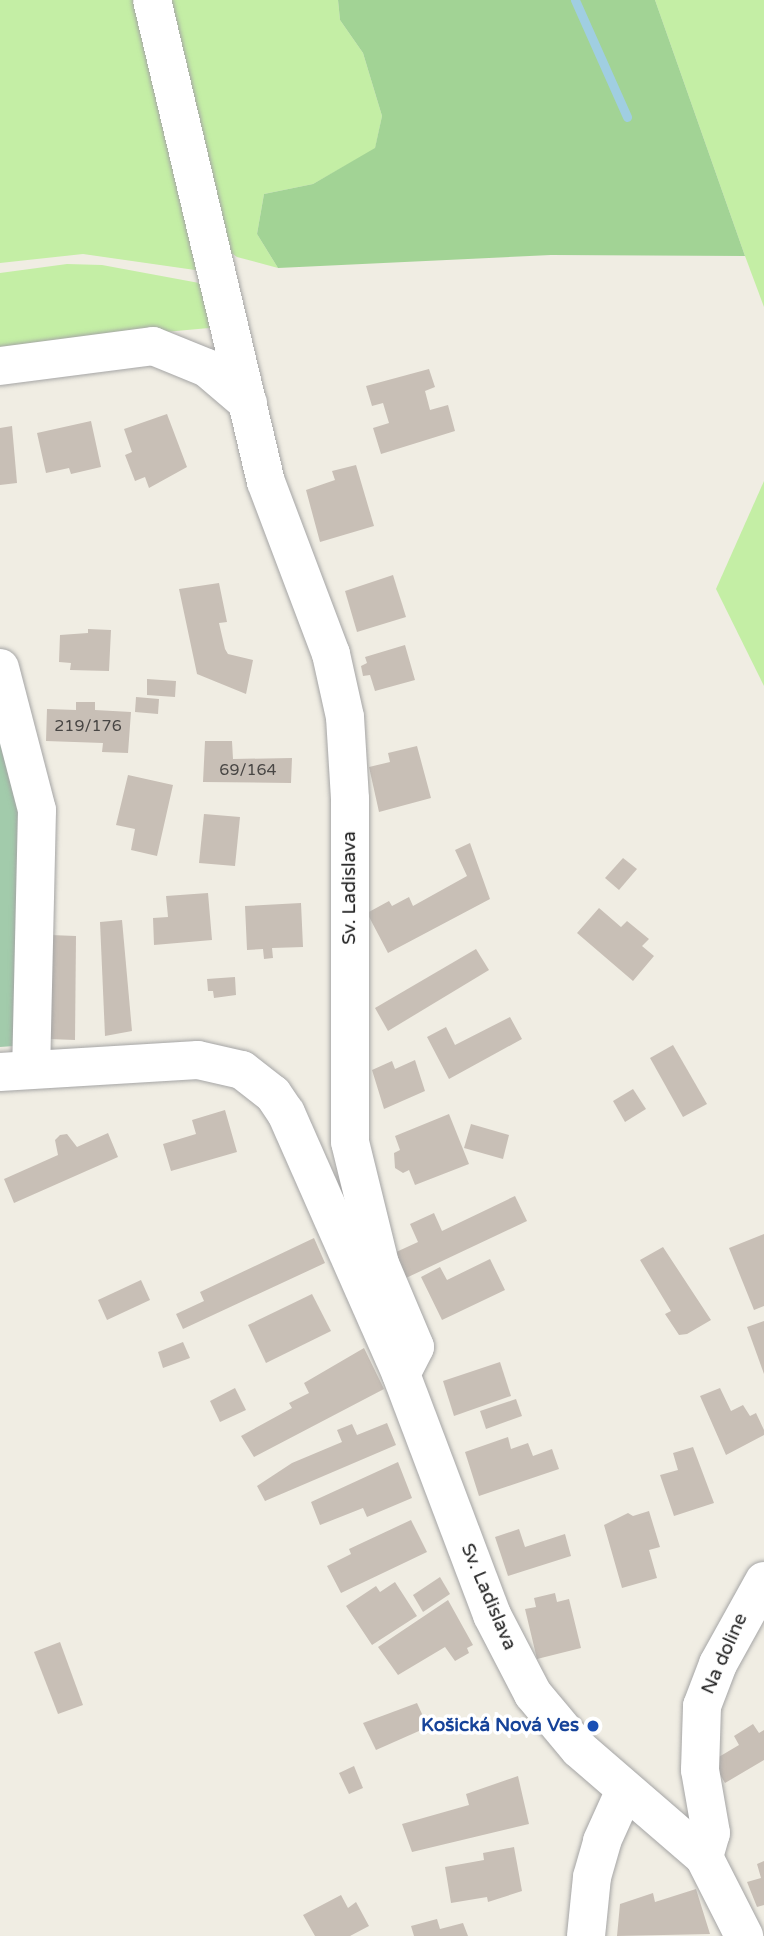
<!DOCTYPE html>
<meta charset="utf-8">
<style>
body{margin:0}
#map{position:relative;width:764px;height:1936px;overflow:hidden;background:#f0ede3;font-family:"Varela Round",sans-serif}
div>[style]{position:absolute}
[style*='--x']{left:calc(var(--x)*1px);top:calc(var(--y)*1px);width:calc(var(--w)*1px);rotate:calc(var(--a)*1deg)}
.grass>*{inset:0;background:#c4eea5}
.forest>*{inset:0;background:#a2d395}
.cemetery>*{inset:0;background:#a2cbab}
.stream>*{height:9px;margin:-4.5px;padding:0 4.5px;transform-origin:4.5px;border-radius:4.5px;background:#a0cee1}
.building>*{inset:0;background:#c8bfb6}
.roads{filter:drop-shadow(0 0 2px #a5a5a5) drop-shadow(0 0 2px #a5a5a5)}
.minor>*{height:38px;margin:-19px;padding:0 19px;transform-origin:19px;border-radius:19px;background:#fff}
.dots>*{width:19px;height:19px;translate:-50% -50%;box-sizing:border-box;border:4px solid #fff;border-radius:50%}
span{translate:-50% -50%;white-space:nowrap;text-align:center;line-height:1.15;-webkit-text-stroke:7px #fff;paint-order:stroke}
.number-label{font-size:16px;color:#484644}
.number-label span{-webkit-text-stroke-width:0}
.street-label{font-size:19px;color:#1e1e1e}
.transit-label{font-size:19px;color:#164399;font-weight:700}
.right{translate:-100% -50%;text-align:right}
</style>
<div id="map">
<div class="grass">
<i style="clip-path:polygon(0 0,145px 0,209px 272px,83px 254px,0 263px)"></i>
<i style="clip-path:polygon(159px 0,338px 0,340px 20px,363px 53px,382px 116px,375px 149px,313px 184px,264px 194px,257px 234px,278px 268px,237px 257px,218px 243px)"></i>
<i style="clip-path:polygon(655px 0,764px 0,764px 307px,745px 256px)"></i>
<i style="clip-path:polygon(67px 264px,102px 265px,210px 285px,220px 327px,0 347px,0 273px)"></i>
<i style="clip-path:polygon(764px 481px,764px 686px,716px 589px)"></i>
</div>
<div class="forest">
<i style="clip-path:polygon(338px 0,655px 0,745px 256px,551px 255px,278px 268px,257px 234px,264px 194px,313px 184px,375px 148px,382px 116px,363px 53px,340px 20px)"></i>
</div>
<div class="cemetery">
<i style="clip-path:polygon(0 734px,21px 800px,28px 1045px,0 1047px)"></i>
</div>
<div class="stream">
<i style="--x:575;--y:0;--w:128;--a:66"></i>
</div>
<div class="building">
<i style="clip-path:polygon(429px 369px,435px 387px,425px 391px,430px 410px,448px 405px,455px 431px,381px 454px,373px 428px,389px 423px,383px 403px,372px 406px,366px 386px)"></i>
<i style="clip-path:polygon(167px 414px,187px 467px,149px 488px,145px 477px,135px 481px,125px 455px,132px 452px,124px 429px)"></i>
<i style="clip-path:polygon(91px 421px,101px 467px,71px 474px,69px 468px,46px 473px,37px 433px)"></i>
<i style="clip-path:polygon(12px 426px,17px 483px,0 485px,0 428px)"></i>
<i style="clip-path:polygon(356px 465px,374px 526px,320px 542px,306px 490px,335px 480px,332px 471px)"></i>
<i style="clip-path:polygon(393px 575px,406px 617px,357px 632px,345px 591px)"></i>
<i style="clip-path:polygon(219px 583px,227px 622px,219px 623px,225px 649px,228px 654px,253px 660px,246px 694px,197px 674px,179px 589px)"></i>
<i style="clip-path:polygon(88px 629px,111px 630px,109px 671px,70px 670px,71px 663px,59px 662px,60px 635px,88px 633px)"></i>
<i style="clip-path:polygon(405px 645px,415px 680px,375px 691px,370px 675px,363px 676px,361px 666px,367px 663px,365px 657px)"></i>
<i style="clip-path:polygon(147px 679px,176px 681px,175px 697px,147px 695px)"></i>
<i style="clip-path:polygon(136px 697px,159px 699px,158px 714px,135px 712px)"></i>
<i style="clip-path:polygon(76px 702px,95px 702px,95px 710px,131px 712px,128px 753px,102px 752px,103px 743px,46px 741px,47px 709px,76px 710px)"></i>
<i style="clip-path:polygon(205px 741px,232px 741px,233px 759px,292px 758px,291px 783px,203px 782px)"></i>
<i style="clip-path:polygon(417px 746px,431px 798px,379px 812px,369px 767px,390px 762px,388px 753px)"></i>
<i style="clip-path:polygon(128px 775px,173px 785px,157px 856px,131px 850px,135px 829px,116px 825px)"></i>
<i style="clip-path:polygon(204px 814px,240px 817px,235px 866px,199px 863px)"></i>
<i style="clip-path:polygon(470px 843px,490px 899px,388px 953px,367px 913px,389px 901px,392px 906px,409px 897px,413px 906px,467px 876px,455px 850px)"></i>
<i style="clip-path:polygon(623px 858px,637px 869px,619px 890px,605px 878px)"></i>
<i style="clip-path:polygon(208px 893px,212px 940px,154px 945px,153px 918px,168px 917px,166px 896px)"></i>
<i style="clip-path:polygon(301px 903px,303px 947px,272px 948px,273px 958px,264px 959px,263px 949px,247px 950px,245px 906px)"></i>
<i style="clip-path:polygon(599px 908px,621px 927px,627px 921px,649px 939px,642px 946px,654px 956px,633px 981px,577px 933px)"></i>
<i style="clip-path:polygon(122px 920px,132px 1031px,105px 1036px,100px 922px)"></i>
<i style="clip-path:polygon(50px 935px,76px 936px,75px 1040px,49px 1039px)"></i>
<i style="clip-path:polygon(476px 949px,489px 970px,388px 1031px,375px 1008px)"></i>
<i style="clip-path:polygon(235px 977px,236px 995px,214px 998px,213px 991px,208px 991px,207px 979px)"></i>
<i style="clip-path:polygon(510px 1017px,522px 1039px,449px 1079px,427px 1037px,446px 1027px,455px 1045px)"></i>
<i style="clip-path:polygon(673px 1045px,707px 1104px,683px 1117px,650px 1058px)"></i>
<i style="clip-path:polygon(415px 1060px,425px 1091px,384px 1109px,372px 1070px,392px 1061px,395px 1069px)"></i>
<i style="clip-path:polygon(633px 1089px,646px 1109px,625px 1122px,613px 1101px)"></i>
<i style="clip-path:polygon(225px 1110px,237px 1152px,171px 1171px,163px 1144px,196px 1134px,192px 1120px)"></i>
<i style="clip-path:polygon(449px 1114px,469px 1164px,415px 1185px,409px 1170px,403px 1173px,395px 1168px,394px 1153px,400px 1150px,395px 1136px)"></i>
<i style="clip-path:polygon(471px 1124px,509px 1135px,503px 1159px,464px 1148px)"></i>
<i style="clip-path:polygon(108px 1133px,118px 1157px,14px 1203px,4px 1179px,58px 1155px,55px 1140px,60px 1135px,67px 1134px,77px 1147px)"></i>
<i style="clip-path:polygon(515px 1196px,527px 1221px,406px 1278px,394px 1253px,418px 1242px,410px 1224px,434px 1213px,442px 1231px)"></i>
<i style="clip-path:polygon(764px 1234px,764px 1306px,754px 1310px,729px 1248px)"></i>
<i style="clip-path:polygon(314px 1238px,325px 1263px,183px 1329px,176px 1314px,204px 1301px,200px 1292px)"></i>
<i style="clip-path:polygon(663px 1247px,711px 1320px,687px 1334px,679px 1335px,665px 1314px,671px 1311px,640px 1260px)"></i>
<i style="clip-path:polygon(490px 1259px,505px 1290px,442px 1320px,421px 1277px,440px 1267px,447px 1280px)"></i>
<i style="clip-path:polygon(141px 1280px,150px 1300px,107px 1320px,98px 1300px)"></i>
<i style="clip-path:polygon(312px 1294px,331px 1331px,266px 1363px,248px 1325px)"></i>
<i style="clip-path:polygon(764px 1321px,764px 1374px,747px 1327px)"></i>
<i style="clip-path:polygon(183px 1342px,190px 1358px,163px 1368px,158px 1352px)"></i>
<i style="clip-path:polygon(364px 1348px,384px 1389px,254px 1457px,241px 1436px,292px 1408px,289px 1403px,309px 1393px,304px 1383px)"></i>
<i style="clip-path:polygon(500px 1362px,511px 1396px,454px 1416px,443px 1381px)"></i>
<i style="clip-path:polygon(235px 1388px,246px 1410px,220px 1422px,210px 1401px)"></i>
<i style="clip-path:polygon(720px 1388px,731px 1411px,743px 1405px,750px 1416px,756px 1413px,764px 1430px,764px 1435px,726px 1455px,700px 1396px)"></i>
<i style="clip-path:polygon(516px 1399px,522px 1416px,486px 1429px,480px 1411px)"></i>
<i style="clip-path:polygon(387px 1423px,396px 1445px,265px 1501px,257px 1486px,292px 1463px,342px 1442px,337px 1430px,352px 1424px,357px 1435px)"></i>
<i style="clip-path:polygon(508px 1437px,511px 1449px,528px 1443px,533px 1456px,552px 1449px,559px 1469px,479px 1496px,465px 1452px)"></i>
<i style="clip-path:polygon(693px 1447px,714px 1503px,674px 1516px,660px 1475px,678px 1470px,673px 1453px)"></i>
<i style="clip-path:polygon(398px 1462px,412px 1498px,367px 1517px,363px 1508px,320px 1525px,311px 1502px)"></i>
<i style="clip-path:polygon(649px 1511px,660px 1547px,649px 1550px,657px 1578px,622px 1588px,604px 1525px,628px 1513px,633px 1516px)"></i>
<i style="clip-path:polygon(411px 1520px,427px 1552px,341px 1593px,327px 1566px,351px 1554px,349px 1549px)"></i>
<i style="clip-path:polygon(519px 1529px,525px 1547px,565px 1534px,571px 1556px,508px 1576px,495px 1537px)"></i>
<i style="clip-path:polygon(440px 1577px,450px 1594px,423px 1612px,413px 1595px)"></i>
<i style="clip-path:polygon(395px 1582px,417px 1616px,372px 1645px,346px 1606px,376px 1586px,380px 1592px)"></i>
<i style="clip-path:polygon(555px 1593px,557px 1602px,569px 1599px,581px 1648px,537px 1659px,525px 1609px,536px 1607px,534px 1598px)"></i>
<i style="clip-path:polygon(448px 1600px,473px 1645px,467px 1648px,469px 1653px,455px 1661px,445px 1647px,398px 1675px,378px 1647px)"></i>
<i style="clip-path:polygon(60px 1642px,83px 1705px,58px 1714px,34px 1652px)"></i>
<i style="clip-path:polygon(417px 1703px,428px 1727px,376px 1750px,363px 1723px)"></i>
<i style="clip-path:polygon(753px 1724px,759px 1733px,764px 1730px,764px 1760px,725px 1783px,712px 1761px,739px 1745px,734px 1736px)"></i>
<i style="clip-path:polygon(354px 1766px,363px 1788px,349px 1794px,339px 1773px)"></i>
<i style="clip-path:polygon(518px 1776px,529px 1824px,412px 1852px,402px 1824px,469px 1805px,466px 1794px)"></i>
<i style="clip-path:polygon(514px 1847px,522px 1891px,488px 1902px,487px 1897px,451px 1903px,445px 1867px,484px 1860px,483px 1853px)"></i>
<i style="clip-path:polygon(764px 1861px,764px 1905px,757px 1907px,747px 1882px,761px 1878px,757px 1864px)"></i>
<i style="clip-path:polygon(696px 1889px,710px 1934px,617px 1936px,620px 1904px,653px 1893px,655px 1902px)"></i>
<i style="clip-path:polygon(341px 1895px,348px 1908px,356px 1902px,369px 1926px,350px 1936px,315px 1936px,303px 1915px)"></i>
<i style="clip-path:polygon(437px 1919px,440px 1929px,463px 1923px,468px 1936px,414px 1936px,411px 1926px)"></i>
</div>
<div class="roads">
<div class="minor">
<i style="--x:152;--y:0;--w:495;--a:76.7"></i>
<i style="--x:266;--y:482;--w:184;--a:69.3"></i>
<i style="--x:331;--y:654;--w:65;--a:77.5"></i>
<i style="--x:345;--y:717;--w:82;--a:86.5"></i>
<i style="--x:350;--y:799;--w:343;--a:90"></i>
<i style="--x:350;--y:1142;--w:126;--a:76.2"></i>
<i style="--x:380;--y:1264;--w:90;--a:67.1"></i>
<i style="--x:415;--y:1347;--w:30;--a:117"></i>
<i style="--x:0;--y:366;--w:154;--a:-7.4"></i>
<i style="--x:153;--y:346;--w:58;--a:22.2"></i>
<i style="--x:207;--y:368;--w:54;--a:40.5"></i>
<i style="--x:0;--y:668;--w:147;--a:75.4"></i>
<i style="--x:37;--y:810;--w:258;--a:91.3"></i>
<i style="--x:0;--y:1072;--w:198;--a:-3.5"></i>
<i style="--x:198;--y:1060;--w:45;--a:12.8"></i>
<i style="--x:242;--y:1070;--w:39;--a:38"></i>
<i style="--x:273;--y:1094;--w:23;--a:56"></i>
<i style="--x:286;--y:1113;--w:285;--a:66.2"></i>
<i style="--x:401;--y:1374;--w:258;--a:69.3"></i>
<i style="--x:492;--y:1615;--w:89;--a:62.6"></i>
<i style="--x:533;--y:1694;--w:72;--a:50.1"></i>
<i style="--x:579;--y:1749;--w:165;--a:40.8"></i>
<i style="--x:704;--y:1857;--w:89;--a:63.1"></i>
<i style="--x:704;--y:1857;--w:25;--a:-74"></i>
<i style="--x:711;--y:1833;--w:64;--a:-99.9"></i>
<i style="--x:700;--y:1770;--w:64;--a:-88.2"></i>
<i style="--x:702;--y:1706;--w:45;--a:-69.1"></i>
<i style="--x:718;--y:1664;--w:95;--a:-61"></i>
<i style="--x:586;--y:1936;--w:59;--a:-84.2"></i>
<i style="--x:592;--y:1877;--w:37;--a:-74"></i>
<i style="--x:602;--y:1841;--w:56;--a:-65.7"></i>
</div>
</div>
<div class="dots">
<i style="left:593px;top:1726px;background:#1a4fb4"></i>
</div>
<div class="number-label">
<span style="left:88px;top:726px">219/176</span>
<span style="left:248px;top:770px">69/164</span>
</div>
<div class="street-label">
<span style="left:350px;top:888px;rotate:-90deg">Sv. Ladislava</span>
<span style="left:488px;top:1597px;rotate:67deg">Sv. Ladislava</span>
<span style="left:725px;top:1654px;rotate:-66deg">Na doline</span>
</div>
<div class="transit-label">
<span class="right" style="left:579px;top:1726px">Košická Nová Ves</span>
</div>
</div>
